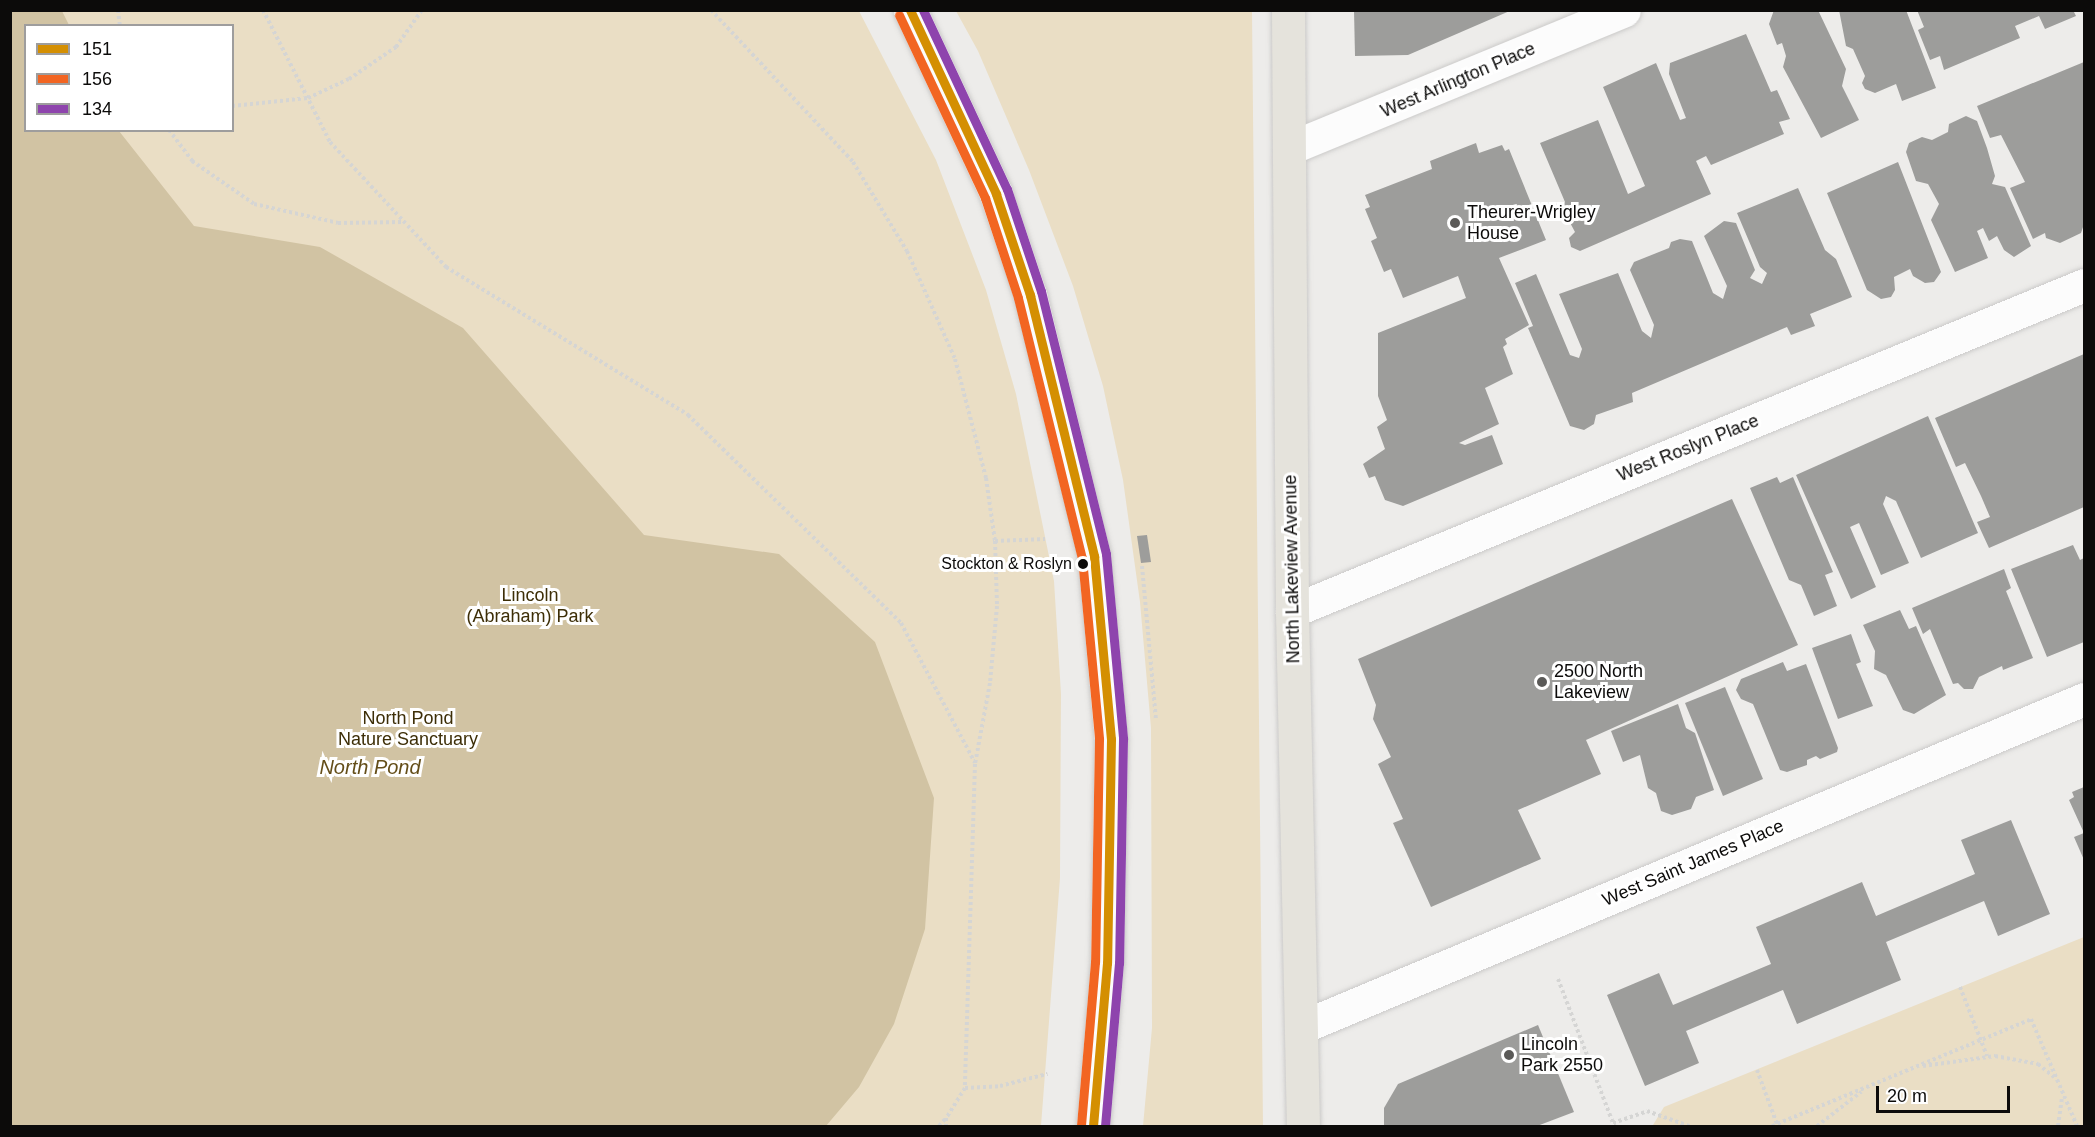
<!DOCTYPE html>
<style>
body{margin:0}
#map{position:relative;width:2095px;height:1137px;overflow:hidden;background:#edecea;font-family:Helvetica,sans-serif}
div>[style]{position:absolute}
[style*='--x']{left:calc(var(--x)*1px);top:calc(var(--y)*1px);width:calc(var(--w)*1px);rotate:calc(var(--a)*1deg)}
.green>*{inset:0;background:#eadec5}
.water>*{inset:0;background:#d1c3a3}
.building>*{inset:0;background:#9d9d9b}
.path>*{height:4px;margin-top:-2px;transform-origin:0;background:repeating-linear-gradient(90deg,#d5d5d4 0 3px,transparent 0 6px)}
.roads{filter:drop-shadow(0 0 2px #cbcac9) drop-shadow(0 0 2px #cbcac9)}
.minor>*{height:33px;margin:-16.5px;padding:0 16.5px;transform-origin:16.5px;border-radius:16.5px;background:#fcfcfc}
.major>*{height:33px;margin:-16.5px;padding:0 16.5px;transform-origin:16.5px;border-radius:16.5px;background:#e5e3dc}
.bus-1>*{height:9px;margin:-4.5px;padding:0 4.5px;transform-origin:4.5px;border-radius:4.5px;background:#d48f02}
.bus-2>*{height:9px;margin:-4.5px;padding:0 4.5px;transform-origin:4.5px;border-radius:4.5px;background:#f26522}
.bus-3>*{height:9px;margin:-4.5px;padding:0 4.5px;transform-origin:4.5px;border-radius:4.5px;background:#8e44ad}
.dots>*{width:16px;height:16px;translate:-50% -50%;box-sizing:border-box;border:3px solid #fff;border-radius:50%}
span{translate:-50% -50%;white-space:nowrap;text-align:center;line-height:1.15;-webkit-text-stroke:6px #fff;paint-order:stroke}
.bus-label{font-size:16px;color:#0c0b0a}
.right{translate:-100% -50%;text-align:right}
.street-label{font-size:18px;color:#0c0b0a}
.poi-label{font-size:18px;color:#0c0b0a}
.left{translate:0 -50%;text-align:left}
.park-label{font-size:18px;color:#3d2e07}
.water-label{font-size:20px;color:#644e19;font-style:italic}
.frame{position:absolute;inset:0;border:12px solid #0c0b0a;pointer-events:none}
.legend{position:absolute;left:24px;top:24px;width:210px;height:108px;box-sizing:border-box;background:#fff;border:2px solid #9e9d9d;margin:0;padding:8px 10px;list-style:none;font-size:18px;color:#0c0b0a}
.legend li{display:flex;align-items:center;gap:12px;height:30px}
.legend b{width:30px;border:2px solid #9e9d9d}
.scale{position:absolute;left:1876px;top:1086px;width:134px;height:27px;box-sizing:border-box;border:3px solid #0c0b0a;border-top:0;padding-left:8px;font-size:18px;line-height:21px;white-space:nowrap;color:#0c0b0a;-webkit-text-stroke:4px #fff;paint-order:stroke}
</style>
<div id="map">
<div class="green">
<i style="clip-path:polygon(evenodd,10px 11px,859px 11px,936px 160px,986px 290px,1016px 394px,1054px 581px,1061px 694px,1060px 878px,1041px 1126px,11px 1126px,10px 11px,26px 26px,232px 26px,232px 130px,26px 130px,26px 26px)"></i>
<i style="clip-path:polygon(956px 11px,1252px 11px,1263px 1126px,1143px 1126px,1152px 1028px,1151px 728px,1140px 602px,1123px 480px,1103px 386px,1073px 286px,1029px 170px,978px 51px)"></i>
<i style="clip-path:polygon(2084px 937px,2084px 1126px,1653px 1125px,1664px 1107px)"></i>
</div>
<div class="water">
<i style="clip-path:polygon(10px 11px,62px 11px,69px 25px,26px 26px,26px 130px,119px 131px,194px 226px,320px 247px,463px 328px,644px 535px,779px 554px,875px 642px,934px 798px,925px 929px,894px 1024px,859px 1087px,826px 1126px,11px 1126px)"></i>
</div>
<div class="building">
<i style="clip-path:polygon(1354px 10px,1512px 10px,1408px 55px,1355px 56px)"></i>
<i style="clip-path:polygon(1774px 10px,1818px 10px,1846px 69px,1842px 86px,1859px 120px,1821px 138px,1783px 67px,1786px 56px,1782px 43px,1777px 45px,1769px 24px)"></i>
<i style="clip-path:polygon(1839px 10px,1906px 10px,1936px 88px,1902px 101px,1896px 84px,1875px 93px,1865px 89px,1862px 83px,1865px 76px,1853px 49px,1846px 46px)"></i>
<i style="clip-path:polygon(1917px 10px,2073px 10px,2076px 16px,2045px 29px,2039px 16px,2015px 26px,2020px 38px,1944px 70px,1940px 56px,1930px 60px,1918px 30px,1924px 27px)"></i>
<i style="clip-path:polygon(1746px 34px,1771px 92px,1777px 90px,1790px 119px,1779px 122px,1784px 134px,1711px 165px,1706px 156px,1696px 161px,1711px 194px,1580px 251px,1571px 247px,1569px 238px,1575px 232px,1560px 204px,1565px 202px,1540px 143px,1598px 120px,1628px 194px,1645px 186px,1603px 87px,1656px 63px,1680px 120px,1686px 118px,1669px 74px,1670px 63px)"></i>
<i style="clip-path:polygon(2084px 62px,2084px 224px,2081px 233px,2060px 243px,2046px 238px,2045px 233px,2033px 239px,2010px 188px,2025px 182px,2001px 135px,1990px 138px,1977px 106px)"></i>
<i style="clip-path:polygon(1966px 116px,1977px 121px,1987px 148px,1995px 176px,1992px 184px,2005px 187px,2031px 246px,2014px 257px,2004px 250px,1997px 236px,1989px 241px,1983px 228px,1977px 231px,1988px 258px,1955px 272px,1931px 220px,1939px 204px,1928px 184px,1916px 181px,1906px 152px,1909px 143px,1922px 137px,1932px 140px,1948px 132px,1949px 124px)"></i>
<i style="clip-path:polygon(1476px 143px,1479px 153px,1502px 145px,1505px 151px,1509px 149px,1546px 240px,1499px 258px,1529px 325px,1505px 339px,1507px 344px,1503px 347px,1513px 374px,1485px 388px,1499px 424px,1459px 443px,1465px 445px,1492px 435px,1503px 464px,1403px 506px,1385px 500px,1375px 476px,1369px 478px,1363px 464px,1385px 449px,1377px 427px,1387px 420px,1378px 396px,1378px 333px,1466px 298px,1458px 276px,1403px 298px,1391px 269px,1384px 272px,1371px 241px,1377px 238px,1365px 209px,1370px 207px,1365px 195px,1432px 169px,1430px 161px)"></i>
<i style="clip-path:polygon(1898px 162px,1941px 272px,1934px 282px,1925px 283px,1913px 276px,1910px 269px,1894px 277px,1895px 290px,1891px 297px,1881px 299px,1867px 290px,1827px 193px)"></i>
<i style="clip-path:polygon(1798px 188px,1825px 250px,1836px 259px,1852px 297px,1810px 314px,1815px 326px,1791px 335px,1787px 327px,1632px 393px,1633px 402px,1596px 415px,1594px 424px,1584px 430px,1570px 426px,1528px 328px,1533px 326px,1515px 283px,1536px 274px,1570px 355px,1579px 358px,1582px 349px,1559px 294px,1618px 273px,1642px 331px,1651px 338px,1654px 325px,1630px 270px,1634px 262px,1669px 248px,1671px 242px,1680px 239px,1692px 241px,1713px 293px,1723px 299px,1727px 286px,1704px 236px,1724px 221px,1736px 223px,1755px 270px,1750px 278px,1762px 284px,1767px 273px,1760px 267px,1737px 213px)"></i>
<i style="clip-path:polygon(2084px 354px,2084px 507px,1989px 548px,1977px 522px,1990px 517px,1981px 496px,1965px 463px,1956px 467px,1935px 418px)"></i>
<i style="clip-path:polygon(1928px 416px,1978px 533px,1921px 558px,1896px 501px,1886px 496px,1883px 504px,1909px 563px,1881px 575px,1859px 523px,1850px 527px,1876px 587px,1851px 599px,1796px 475px)"></i>
<i style="clip-path:polygon(1777px 477px,1780px 483px,1793px 477px,1833px 572px,1825px 575px,1837px 606px,1814px 616px,1801px 585px,1789px 580px,1750px 488px)"></i>
<i style="clip-path:polygon(1732px 499px,1798px 645px,1586px 740px,1601px 774px,1518px 810px,1541px 859px,1431px 907px,1393px 823px,1403px 819px,1378px 764px,1391px 757px,1373px 719px,1376px 705px,1358px 659px)"></i>
<i style="clip-path:polygon(1147px 535px,1151px 562px,1141px 563px,1137px 536px)"></i>
<i style="clip-path:polygon(2073px 545px,2080px 560px,2084px 558px,2084px 642px,2047px 657px,2011px 569px)"></i>
<i style="clip-path:polygon(2004px 569px,2011px 588px,2006px 591px,2033px 658px,2003px 670px,2002px 666px,1979px 677px,1973px 689px,1964px 689px,1958px 683px,1953px 684px,1930px 629px,1923px 634px,1912px 608px)"></i>
<i style="clip-path:polygon(1900px 610px,1909px 629px,1916px 626px,1946px 695px,1914px 714px,1903px 710px,1886px 675px,1874px 669px,1875px 651px,1863px 625px)"></i>
<i style="clip-path:polygon(1851px 634px,1861px 662px,1856px 664px,1873px 706px,1838px 719px,1812px 648px)"></i>
<i style="clip-path:polygon(1783px 662px,1787px 671px,1806px 664px,1838px 748px,1837px 752px,1820px 759px,1816px 756px,1807px 760px,1807px 765px,1787px 772px,1780px 770px,1753px 704px,1741px 699px,1736px 690px,1741px 679px)"></i>
<i style="clip-path:polygon(1725px 687px,1763px 779px,1723px 796px,1685px 703px)"></i>
<i style="clip-path:polygon(1678px 704px,1686px 728px,1695px 733px,1714px 790px,1696px 797px,1691px 809px,1672px 815px,1661px 811px,1656px 793px,1648px 788px,1640px 755px,1623px 762px,1611px 731px)"></i>
<i style="clip-path:polygon(2084px 787px,2084px 860px,2074px 837px,2084px 833px,2069px 800px,2074px 797px,2072px 792px)"></i>
<i style="clip-path:polygon(2011px 820px,2050px 914px,1998px 936px,1984px 901px,1886px 942px,1901px 980px,1797px 1024px,1783px 990px,1686px 1031px,1699px 1063px,1645px 1086px,1607px 995px,1659px 973px,1673px 1005px,1771px 964px,1756px 927px,1862px 882px,1876px 916px,1975px 874px,1961px 840px)"></i>
<i style="clip-path:polygon(1538px 1025px,1574px 1112px,1537px 1126px,1384px 1126px,1384px 1108px,1398px 1084px)"></i>
</div>
<div class="path">
<i style="--x:118;--y:10;--w:16;--a:83"></i>
<i style="--x:263;--y:10;--w:148;--a:63.1"></i>
<i style="--x:330;--y:142;--w:171;--a:47.1"></i>
<i style="--x:446;--y:267;--w:284;--a:31.4"></i>
<i style="--x:688;--y:415;--w:298;--a:44.3"></i>
<i style="--x:901;--y:623;--w:158;--a:62.1"></i>
<i style="--x:711;--y:10;--w:208;--a:46.9"></i>
<i style="--x:853;--y:162;--w:104;--a:58.8"></i>
<i style="--x:907;--y:251;--w:118;--a:66"></i>
<i style="--x:955;--y:359;--w:123;--a:75.4"></i>
<i style="--x:986;--y:478;--w:64;--a:81.9"></i>
<i style="--x:995;--y:541;--w:65;--a:88.2"></i>
<i style="--x:997;--y:606;--w:77;--a:95.2"></i>
<i style="--x:990;--y:683;--w:82;--a:100.5"></i>
<i style="--x:975;--y:764;--w:324;--a:91.8"></i>
<i style="--x:965;--y:1088;--w:36;--a:122"></i>
<i style="--x:946;--y:1118;--w:8;--a:90"></i>
<i style="--x:232;--y:106;--w:76;--a:-6"></i>
<i style="--x:308;--y:98;--w:45;--a:-24.9"></i>
<i style="--x:349;--y:79;--w:57;--a:-34.2"></i>
<i style="--x:396;--y:47;--w:45;--a:-54.9"></i>
<i style="--x:169;--y:130;--w:39;--a:53"></i>
<i style="--x:192;--y:161;--w:75;--a:34.7"></i>
<i style="--x:254;--y:204;--w:86;--a:12.7"></i>
<i style="--x:338;--y:223;--w:66;--a:-0.9"></i>
<i style="--x:995;--y:541;--w:50;--a:-2.3"></i>
<i style="--x:1142;--y:566;--w:155;--a:84.8"></i>
<i style="--x:1558;--y:979;--w:157;--a:69.1"></i>
<i style="--x:1960;--y:987;--w:74;--a:68.6"></i>
<i style="--x:1923;--y:1066;--w:73;--a:-7.9"></i>
<i style="--x:1995;--y:1056;--w:44;--a:10.5"></i>
<i style="--x:2038;--y:1064;--w:21;--a:39"></i>
<i style="--x:1757;--y:1070;--w:58;--a:69.7"></i>
<i style="--x:965;--y:1088;--w:35;--a:-3"></i>
<i style="--x:1000;--y:1086;--w:49;--a:-14.3"></i>
<i style="--x:1613;--y:1123;--w:36;--a:-19"></i>
<i style="--x:1647;--y:1111;--w:45;--a:19.7"></i>
<i style="--x:939;--y:1126;--w:9;--a:-49"></i>
<i style="--x:1772;--y:1126;--w:280;--a:-22.4"></i>
<i style="--x:2031;--y:1019;--w:116;--a:66.7"></i>
<i style="--x:1817;--y:1126;--w:56;--a:-37.7"></i>
<i style="--x:2058;--y:1126;--w:29;--a:-82"></i>
</div>
<div class="roads">
<div class="minor">
<i style="--x:910;--y:10;--w:203;--a:64.9"></i>
<i style="--x:996;--y:194;--w:107;--a:71.4"></i>
<i style="--x:1030;--y:295;--w:269;--a:76.2"></i>
<i style="--x:1094;--y:556;--w:184;--a:84.7"></i>
<i style="--x:1111;--y:739;--w:224;--a:91"></i>
<i style="--x:1107;--y:963;--w:164;--a:94.9"></i>
<i style="--x:1290;--y:148;--w:361;--a:-22.4"></i>
<i style="--x:1292;--y:611;--w:856;--a:-22.37"></i>
<i style="--x:1302;--y:1027;--w:848;--a:-22.75"></i>
</div>
<div class="major">
<i style="--x:1288;--y:10;--w:601;--a:89.62"></i>
<i style="--x:1292;--y:611;--w:515;--a:88.78"></i>
</div>
</div>
<div class="bus-1">
<i style="--x:910;--y:10;--w:203;--a:64.9"></i>
<i style="--x:996;--y:194;--w:107;--a:71.4"></i>
<i style="--x:1030;--y:295;--w:269;--a:76.2"></i>
<i style="--x:1094;--y:556;--w:184;--a:84.7"></i>
<i style="--x:1111;--y:739;--w:224;--a:91"></i>
<i style="--x:1107;--y:963;--w:164;--a:94.9"></i>
</div>
<div class="bus-2">
<i style="--x:899;--y:15;--w:202;--a:64.8"></i>
<i style="--x:985;--y:198;--w:105;--a:71.7"></i>
<i style="--x:1018;--y:298;--w:268;--a:76.2"></i>
<i style="--x:1082;--y:558;--w:182;--a:84.6"></i>
<i style="--x:1099;--y:739;--w:223;--a:91"></i>
<i style="--x:1095;--y:962;--w:164;--a:94.9"></i>
</div>
<div class="bus-3">
<i style="--x:923;--y:10;--w:198;--a:64.9"></i>
<i style="--x:1007;--y:189;--w:108;--a:71.6"></i>
<i style="--x:1041;--y:291;--w:271;--a:76.1"></i>
<i style="--x:1106;--y:554;--w:186;--a:84.7"></i>
<i style="--x:1123;--y:739;--w:224;--a:91"></i>
<i style="--x:1119;--y:963;--w:164;--a:94.9"></i>
</div>
<div class="dots">
<i style="left:1455px;top:223px;background:#5b5a58"></i>
<i style="left:1083px;top:564px;background:#0c0b0a"></i>
<i style="left:1542px;top:682px;background:#5b5a58"></i>
<i style="left:1509px;top:1055px;background:#5b5a58"></i>
</div>
<div class="bus-label">
<span class="right" style="left:1072px;top:564px">Stockton &amp; Roslyn</span>
</div>
<div class="street-label">
<span style="left:1458px;top:80px;rotate:-23deg">West Arlington Place</span>
<span style="left:1688px;top:448px;rotate:-22deg">West Roslyn Place</span>
<span style="left:1292px;top:569px;rotate:-91deg">North Lakeview Avenue</span>
<span style="left:1693px;top:863px;rotate:-23deg">West Saint James Place</span>
</div>
<div class="poi-label">
<span class="left" style="left:1467px;top:223px">Theurer-Wrigley<br>House</span>
<span class="left" style="left:1554px;top:682px">2500 North<br>Lakeview</span>
<span class="left" style="left:1521px;top:1055px">Lincoln<br>Park 2550</span>
</div>
<div class="park-label">
<span style="left:530px;top:606px">Lincoln<br>(Abraham) Park</span>
<span style="left:408px;top:729px">North Pond<br>Nature Sanctuary</span>
</div>
<div class="water-label">
<span style="left:370px;top:767px">North Pond</span>
</div>
<div class="frame"></div>
<ul class="legend">
<li><b style="height:8px;background:#d48f02"></b>151</li>
<li><b style="height:8px;background:#f26522"></b>156</li>
<li><b style="height:8px;background:#8e44ad"></b>134</li>
</ul>
<div class="scale">20 m</div>
</div>
